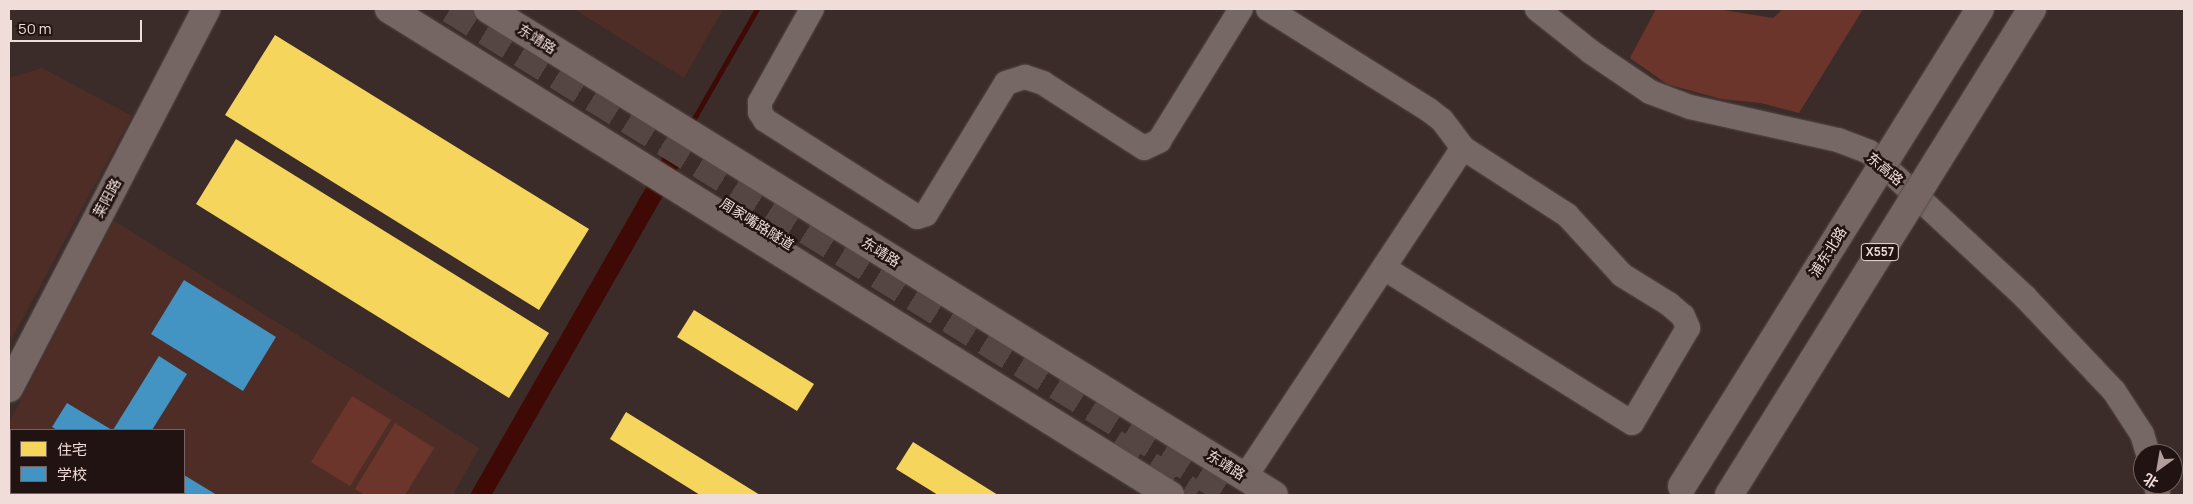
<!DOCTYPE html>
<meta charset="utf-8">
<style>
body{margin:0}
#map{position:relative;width:2193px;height:504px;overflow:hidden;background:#3b2c29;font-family:Manrope,"Noto Sans SC",sans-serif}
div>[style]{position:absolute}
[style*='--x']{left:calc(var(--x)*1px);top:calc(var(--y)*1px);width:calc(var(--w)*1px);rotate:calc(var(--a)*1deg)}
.built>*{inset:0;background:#4f2d27}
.green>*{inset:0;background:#6c352b}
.homes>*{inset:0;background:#f6d55c}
.schools>*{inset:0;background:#4393c3}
.stream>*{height:5px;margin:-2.5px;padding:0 2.5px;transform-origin:2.5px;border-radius:2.5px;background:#3f0905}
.canal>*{height:19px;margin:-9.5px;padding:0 9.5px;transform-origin:9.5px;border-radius:9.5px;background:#3f0905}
.major-tunnel>*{height:28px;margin-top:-14px;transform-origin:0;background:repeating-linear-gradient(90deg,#564643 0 28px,transparent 0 42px)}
.roads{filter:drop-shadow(0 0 1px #564946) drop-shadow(0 0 1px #564946)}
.minor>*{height:24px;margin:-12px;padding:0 12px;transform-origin:12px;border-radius:12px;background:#756865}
.major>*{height:28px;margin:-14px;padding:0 14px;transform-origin:14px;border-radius:14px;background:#756663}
.bridges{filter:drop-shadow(0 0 1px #564946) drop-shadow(0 0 1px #564946)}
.major-bridge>*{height:28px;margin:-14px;padding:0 14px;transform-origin:14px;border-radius:14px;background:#756663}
span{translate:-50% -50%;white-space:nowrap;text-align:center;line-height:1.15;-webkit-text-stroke:5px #211311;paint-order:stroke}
.shield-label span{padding:1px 4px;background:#211311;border:1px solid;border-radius:4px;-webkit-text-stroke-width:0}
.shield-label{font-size:12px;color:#f0dcd8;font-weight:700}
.street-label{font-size:14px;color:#f0dcd8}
.frame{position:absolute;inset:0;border:10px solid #f0dcd8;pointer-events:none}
.legend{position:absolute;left:10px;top:429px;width:175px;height:65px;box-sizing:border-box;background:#211311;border:1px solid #746361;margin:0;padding:6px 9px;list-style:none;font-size:15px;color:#f0dcd8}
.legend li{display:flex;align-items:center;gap:10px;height:25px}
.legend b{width:25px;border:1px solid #746361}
.north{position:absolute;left:2133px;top:444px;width:50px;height:50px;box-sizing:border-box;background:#211311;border:1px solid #746361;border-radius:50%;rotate:212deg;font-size:14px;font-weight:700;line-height:20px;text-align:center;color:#f0dcd8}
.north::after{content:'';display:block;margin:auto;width:18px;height:22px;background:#b19e9b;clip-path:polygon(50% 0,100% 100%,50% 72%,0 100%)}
.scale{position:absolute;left:10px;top:20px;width:132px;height:22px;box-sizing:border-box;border:2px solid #f0dcd8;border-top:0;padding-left:6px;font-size:15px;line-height:18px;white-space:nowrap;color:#f0dcd8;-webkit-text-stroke:4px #211311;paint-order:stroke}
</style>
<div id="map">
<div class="built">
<i style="clip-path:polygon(574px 9px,723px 9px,684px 78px)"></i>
<i style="clip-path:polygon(42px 68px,132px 116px,12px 338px,9px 336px,9px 78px)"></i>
<i style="clip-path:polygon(evenodd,114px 221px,479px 448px,453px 495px,9px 495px,9px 423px,114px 221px,11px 430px,184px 430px,184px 493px,11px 493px,11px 430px)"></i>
</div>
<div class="green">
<i style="clip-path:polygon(1656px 9px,1717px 9px,1773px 18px,1783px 9px,1863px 9px,1799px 113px,1761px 103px,1721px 99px,1667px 84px,1630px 58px)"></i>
<i style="clip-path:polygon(352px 396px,391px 420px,350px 486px,311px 462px)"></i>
<i style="clip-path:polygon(395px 423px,434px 448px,405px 495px,365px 495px,355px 489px)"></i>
</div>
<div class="homes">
<i style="clip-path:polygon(275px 35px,589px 229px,539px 310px,225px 115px)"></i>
<i style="clip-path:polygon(236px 139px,549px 333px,509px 398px,196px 204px)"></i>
<i style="clip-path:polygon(694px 310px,814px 384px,797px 411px,677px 337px)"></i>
<i style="clip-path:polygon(626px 412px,760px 495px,700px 495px,610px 439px)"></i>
<i style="clip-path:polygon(913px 442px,998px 495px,938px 495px,896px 469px)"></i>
</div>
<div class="schools">
<i style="clip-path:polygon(184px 280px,276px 337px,243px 391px,151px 334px)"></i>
<i style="clip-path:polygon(159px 356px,187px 374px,152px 430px,113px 430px)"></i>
<i style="clip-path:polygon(67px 403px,112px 430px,57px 430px,52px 427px)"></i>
<i style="clip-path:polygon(184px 475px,217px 495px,151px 493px,184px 493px)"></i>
<i style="clip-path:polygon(61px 493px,134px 493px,59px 495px)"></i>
</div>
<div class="stream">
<i style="--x:692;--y:122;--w:130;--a:-60.1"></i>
</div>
<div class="canal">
<i style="--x:666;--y:169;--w:32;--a:-60"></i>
<i style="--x:480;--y:495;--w:354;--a:-60.2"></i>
</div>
<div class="major-tunnel">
<i style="--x:450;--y:9;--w:922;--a:31.83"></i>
<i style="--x:1114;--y:443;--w:97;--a:32.4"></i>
</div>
<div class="roads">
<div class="minor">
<i style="--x:812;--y:9;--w:107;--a:119.2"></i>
<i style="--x:760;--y:102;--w:10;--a:90"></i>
<i style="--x:760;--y:112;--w:9;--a:58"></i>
<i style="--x:765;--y:120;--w:180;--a:32.5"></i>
<i style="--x:917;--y:217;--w:9;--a:-18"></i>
<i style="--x:926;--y:214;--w:153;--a:-58.6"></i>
<i style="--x:1006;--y:83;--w:20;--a:-18"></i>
<i style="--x:1025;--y:77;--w:19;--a:18"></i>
<i style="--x:1043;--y:83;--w:120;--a:32.8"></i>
<i style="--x:1144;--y:148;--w:17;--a:-25"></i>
<i style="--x:1159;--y:141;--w:155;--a:-58.2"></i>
<i style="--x:1268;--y:9;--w:190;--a:32.1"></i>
<i style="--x:1429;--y:110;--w:16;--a:38"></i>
<i style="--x:1442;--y:120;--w:35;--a:53"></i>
<i style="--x:1463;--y:148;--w:124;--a:32.8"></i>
<i style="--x:1567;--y:215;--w:81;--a:47.5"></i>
<i style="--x:1622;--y:275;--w:55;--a:31.7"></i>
<i style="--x:1669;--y:304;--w:18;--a:41"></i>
<i style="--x:1683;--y:316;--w:13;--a:67"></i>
<i style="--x:1688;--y:328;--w:110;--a:120.5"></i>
<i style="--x:1632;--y:423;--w:292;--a:-148"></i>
<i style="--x:1537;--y:9;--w:69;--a:38.5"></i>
<i style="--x:1591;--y:52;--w:71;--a:34.1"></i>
<i style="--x:1650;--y:92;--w:43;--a:20.6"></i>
<i style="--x:1690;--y:107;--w:152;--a:12.6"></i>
<i style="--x:1838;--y:140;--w:33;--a:21"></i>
<i style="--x:1869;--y:152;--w:213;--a:42.9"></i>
<i style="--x:2025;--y:297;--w:129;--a:46.6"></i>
<i style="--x:2114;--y:391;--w:51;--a:56.9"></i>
<i style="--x:2142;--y:434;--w:21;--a:73"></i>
<i style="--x:1245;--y:477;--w:395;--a:-56.5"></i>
<i style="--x:2156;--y:484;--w:11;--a:80"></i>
</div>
<div class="major">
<i style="--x:389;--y:9;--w:920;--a:31.89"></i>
<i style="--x:488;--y:9;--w:924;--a:31.73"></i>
<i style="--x:9;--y:388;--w:427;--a:-62.5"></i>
</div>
</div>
<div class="bridges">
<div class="major-bridge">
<i style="--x:1682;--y:486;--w:562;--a:-58.01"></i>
<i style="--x:1729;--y:495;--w:573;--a:-58.06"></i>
</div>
</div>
<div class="shield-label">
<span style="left:1880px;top:252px">X557</span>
</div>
<div class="street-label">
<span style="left:537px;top:39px;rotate:32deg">东靖路</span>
<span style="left:1885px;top:169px;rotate:40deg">东高路</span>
<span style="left:107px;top:198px;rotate:-62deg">莱阳路</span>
<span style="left:757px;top:224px;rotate:32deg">周家嘴路隧道</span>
<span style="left:881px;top:252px;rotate:32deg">东靖路</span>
<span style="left:1828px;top:252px;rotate:-58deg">浦东北路</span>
<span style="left:1226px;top:465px;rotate:32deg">东靖路</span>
</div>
<div class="frame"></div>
<ul class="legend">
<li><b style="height:14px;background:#f6d55c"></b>住宅</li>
<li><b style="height:14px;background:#4393c3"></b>学校</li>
</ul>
<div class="north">北</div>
<div class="scale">50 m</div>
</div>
